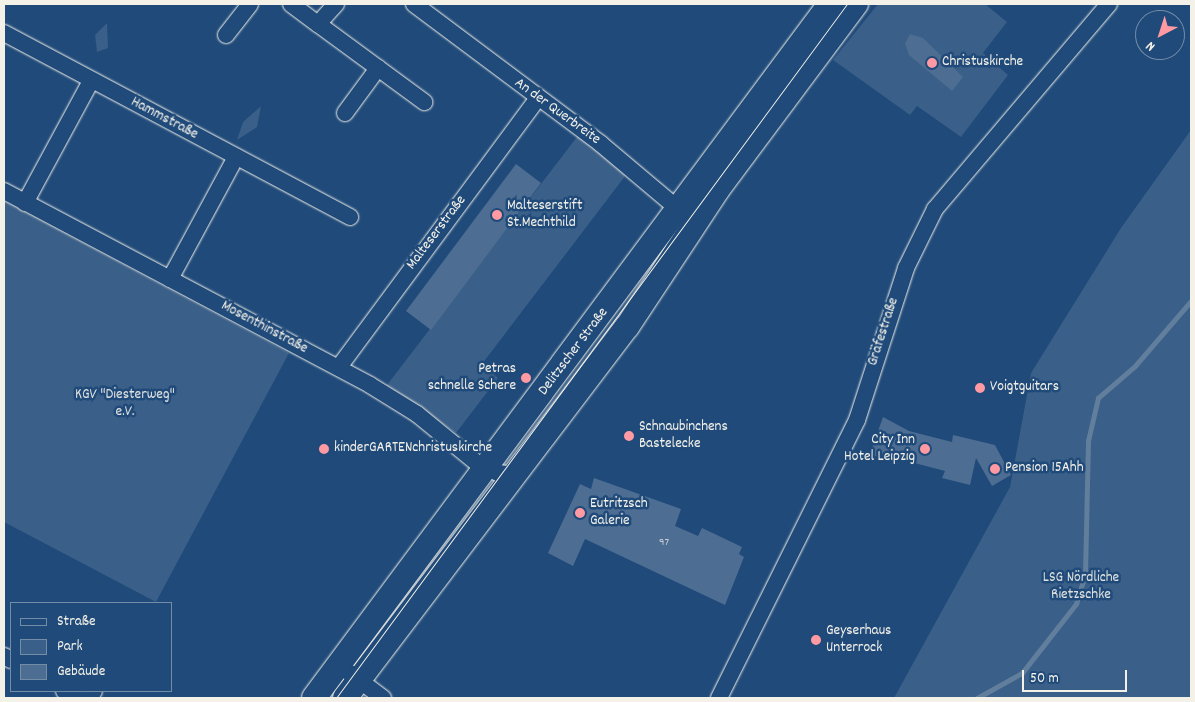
<!DOCTYPE html>
<meta charset="utf-8">
<style>
body{margin:0}
#map{position:relative;width:1195px;height:702px;overflow:hidden;background:#1f4a7a;font-family:Dekko,sans-serif}
div>[style]{position:absolute}
[style*='--x']{left:calc(var(--x)*1px);top:calc(var(--y)*1px);width:calc(var(--w)*1px);rotate:calc(var(--a)*1deg)}
.green>*{inset:0;background:#3a5f88}
.stream>*{height:4.5px;margin:-2.25px;padding:0 2.25px;transform-origin:2.25px;border-radius:2.25px;background:#627e9d}
.building>*{inset:0;background:#4d6e92}
.roads{filter:drop-shadow(0 0 1px #f4f1e8) drop-shadow(0 0 1px #f4f1e8)}
.street>*{height:16px;margin:-8px;padding:0 8px;transform-origin:8px;border-radius:8px;background:#1f4a7a}
.secondary>*{height:24px;margin:-12px;padding:0 12px;transform-origin:12px;border-radius:12px;background:#1f4a7a}
.tram>*{height:1px;margin:-0.5px;padding:0 0.5px;transform-origin:0.5px;border-radius:0.5px;background:#f4f1e8}
.dots>*{width:14px;height:14px;translate:-50% -50%;box-sizing:border-box;border:2px solid #1f4a7a;border-radius:50%}
span{translate:-50% -50%;white-space:nowrap;text-align:center;line-height:1.15;-webkit-text-stroke:5px #1f4a7a;paint-order:stroke}
.number-label{font-size:12px;color:#cad0d2}
.number-label span{-webkit-text-stroke-width:0}
.poi-label{font-size:15px;color:#f4f1e8}
.left{translate:0 -50%;text-align:left}
.right{translate:-100% -50%;text-align:right}
.street-label{font-size:15px;color:#f4f1e8}
.park-label{font-size:15px;color:#e1e2de}
.frame{position:absolute;inset:0;border:5px solid #f4f1e8;pointer-events:none}
.legend{position:absolute;left:10px;top:602px;width:162px;height:90px;box-sizing:border-box;background:#1f4a7a;border:1px solid #748da6;margin:0;padding:6px 9px;list-style:none;font-size:15px;color:#f4f1e8}
.legend li{display:flex;align-items:center;gap:10px;height:25px}
.legend b{width:25px;border:1px solid #748da6}
.north{position:absolute;left:1135px;top:10px;width:50px;height:50px;box-sizing:border-box;background:#1f4a7a;border:1px solid #748da6;border-radius:50%;rotate:220deg;font-size:14px;font-weight:700;line-height:20px;text-align:center;color:#f4f1e8}
.north::after{content:'';display:block;margin:auto;width:18px;height:22px;background:#ff9aa2;clip-path:polygon(50% 0,100% 100%,50% 72%,0 100%)}
.scale{position:absolute;left:1022px;top:670px;width:105px;height:22px;box-sizing:border-box;border:2px solid #f4f1e8;border-top:0;padding-left:6px;font-size:15px;line-height:18px;white-space:nowrap;color:#f4f1e8;-webkit-text-stroke:4px #1f4a7a;paint-order:stroke}
</style>
<div id="map">
<div class="green">
<i style="clip-path:polygon(878px 4px,985px 4px,1007px 22px,983px 53px,1008px 75px,961px 137px,917px 106px,910px 115px,833px 60px)"></i>
<i style="clip-path:polygon(107px 23px,108px 48px,97px 52px,95px 35px)"></i>
<i style="clip-path:polygon(261px 106px,257px 127px,237px 140px,243px 122px)"></i>
<i style="clip-path:polygon(1191px 130px,1191px 698px,894px 698px,1010px 487px,1031px 373px,1121px 228px)"></i>
<i style="clip-path:polygon(580px 133px,629px 171px,482px 364px,498px 378px,456px 433px,387px 385px)"></i>
<i style="clip-path:polygon(4px 201px,289px 353px,156px 602px,4px 522px)"></i>
</div>
<div class="stream">
<i style="--x:977;--y:698;--w:51;--a:-29.1"></i>
<i style="--x:1022;--y:673;--w:88;--a:-52"></i>
<i style="--x:1076;--y:604;--w:31;--a:-73"></i>
<i style="--x:1085;--y:574;--w:133;--a:-88.7"></i>
<i style="--x:1088;--y:441;--w:44;--a:-76.9"></i>
<i style="--x:1098;--y:398;--w:49;--a:-40.9"></i>
<i style="--x:1135;--y:366;--w:86;--a:-49.3"></i>
</div>
<div class="building">
<i style="clip-path:polygon(910px 34px,923px 38px,963px 77px,952px 91px,909px 55px,905px 43px)"></i>
<i style="clip-path:polygon(516px 164px,541px 183px,431px 330px,406px 311px)"></i>
<i style="clip-path:polygon(883px 417px,909px 431px,952px 442px,953px 435px,995px 445px,1011px 475px,992px 486px,976px 458px,970px 485px,942px 478px,945px 471px,899px 459px,897px 464px,870px 454px)"></i>
<i style="clip-path:polygon(594px 478px,681px 509px,675px 526px,698px 536px,702px 528px,742px 547px,739px 554px,744px 557px,725px 605px,585px 539px,573px 566px,548px 553px,580px 484px,591px 489px)"></i>
</div>
<div class="roads">
<div class="street">
<i style="--x:291;--y:4;--w:34;--a:37"></i>
<i style="--x:318;--y:24;--w:27;--a:-48"></i>
<i style="--x:414;--y:4;--w:234;--a:36.8"></i>
<i style="--x:601;--y:144;--w:109;--a:40.1"></i>
<i style="--x:318;--y:24;--w:132;--a:36.3"></i>
<i style="--x:4;--y:33;--w:392;--a:28"></i>
<i style="--x:226;--y:35;--w:39;--a:-52"></i>
<i style="--x:345;--y:113;--w:56;--a:-53.7"></i>
<i style="--x:4;--y:191;--w:414;--a:27.9"></i>
<i style="--x:370;--y:385;--w:55;--a:31.7"></i>
<i style="--x:417;--y:414;--w:79;--a:39.3"></i>
<i style="--x:478;--y:464;--w:22;--a:24"></i>
<i style="--x:498;--y:473;--w:18;--a:6"></i>
<i style="--x:25;--y:203;--w:139;--a:-61.6"></i>
<i style="--x:170;--y:279;--w:139;--a:-61.6"></i>
<i style="--x:339;--y:367;--w:333;--a:-53.5"></i>
<i style="--x:4;--y:656;--w:8;--a:30"></i>
<i style="--x:339;--y:665;--w:55;--a:36.9"></i>
<i style="--x:64;--y:691;--w:15;--a:28"></i>
<i style="--x:88;--y:698;--w:9;--a:-49"></i>
<i style="--x:719;--y:698;--w:310;--a:-63.6"></i>
<i style="--x:857;--y:420;--w:160;--a:-72.1"></i>
<i style="--x:906;--y:268;--w:66;--a:-63.8"></i>
<i style="--x:935;--y:209;--w:269;--a:-49.7"></i>
</div>
<div class="secondary">
<i style="--x:314;--y:698;--w:865;--a:-53.37"></i>
<i style="--x:345;--y:698;--w:466;--a:-52.8"></i>
<i style="--x:627;--y:327;--w:165;--a:-56.6"></i>
<i style="--x:718;--y:189;--w:231;--a:-53.3"></i>
</div>
</div>
<div class="tram">
<i style="--x:336;--y:698;--w:862;--a:-53.64"></i>
</div>
<div class="dots">
<i style="left:932px;top:63px;background:#ff9aa2"></i>
<i style="left:497px;top:215px;background:#ff9aa2"></i>
<i style="left:526px;top:378px;background:#ff9aa2"></i>
<i style="left:980px;top:388px;background:#ff9aa2"></i>
<i style="left:629px;top:436px;background:#ff9aa2"></i>
<i style="left:324px;top:449px;background:#ff9aa2"></i>
<i style="left:925px;top:449px;background:#ff9aa2"></i>
<i style="left:995px;top:469px;background:#ff9aa2"></i>
<i style="left:580px;top:513px;background:#ff9aa2"></i>
<i style="left:816px;top:640px;background:#ff9aa2"></i>
</div>
<div class="number-label">
<span style="left:664px;top:543px">97</span>
</div>
<div class="poi-label">
<span class="left" style="left:942px;top:63px">Christuskirche</span>
<span class="left" style="left:507px;top:215px">Malteserstift<br>St.Mechthild</span>
<span class="right" style="left:516px;top:378px">Petras<br>schnelle Schere</span>
<span class="left" style="left:990px;top:388px">Voigtguitars</span>
<span class="left" style="left:639px;top:436px">Schnaubinchens<br>Bastelecke</span>
<span class="right" style="left:915px;top:449px">City Inn<br>Hotel Leipzig</span>
<span class="left" style="left:334px;top:449px">kinderGARTENchristuskirche</span>
<span class="left" style="left:1005px;top:469px">Pension 15Ahh</span>
<span class="left" style="left:590px;top:513px">Eutritzsch<br>Galerie</span>
<span class="left" style="left:826px;top:640px">Geyserhaus<br>Unterrock</span>
</div>
<div class="street-label">
<span style="left:557px;top:112px;rotate:36deg">An der Querbreite</span>
<span style="left:164px;top:119px;rotate:28deg">Hammstraße</span>
<span style="left:437px;top:233px;rotate:-53deg">Malteserstraße</span>
<span style="left:264px;top:328px;rotate:28deg">Mosenthinstraße</span>
<span style="left:884px;top:332px;rotate:-72deg">Gräfestraße</span>
<span style="left:574px;top:352px;rotate:-53deg">Delitzscher Straße</span>
</div>
<div class="park-label">
<span style="left:125px;top:404px">KGV "Diesterweg"<br>e.V.</span>
<span style="left:1081px;top:587px">LSG Nördliche<br>Rietzschke</span>
</div>
<div class="frame"></div>
<ul class="legend">
<li><b style="height:6px;background:#1f4a7a"></b>Straße</li>
<li><b style="height:14px;background:#3a5f88"></b>Park</li>
<li><b style="height:14px;background:#4d6e92"></b>Gebäude</li>
</ul>
<div class="north">N</div>
<div class="scale">50 m</div>
</div>
